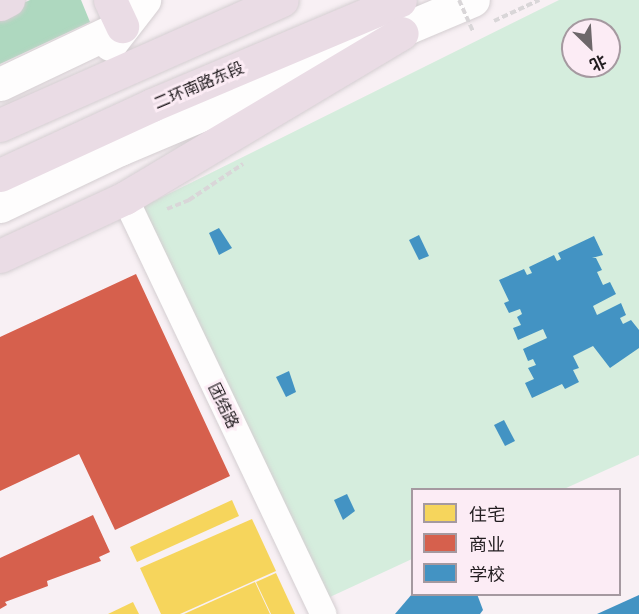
<!DOCTYPE html>
<meta charset="utf-8">
<style>
body{margin:0}
#map{position:relative;width:639px;height:614px;overflow:hidden;background:#f8f0f4;font-family:Signika,"Noto Sans SC",sans-serif}
div>[style]{position:absolute}
[style*='--x']{left:calc(var(--x)*1px);top:calc(var(--y)*1px);width:calc(var(--w)*1px);rotate:calc(var(--a)*1deg)}
.green>*{inset:0;background:#d5eddd}
.forest>*{inset:0;background:#aed8bf}
.homes>*{inset:0;background:#f6d55c}
.shops>*{inset:0;background:#d6604d}
.schools>*{inset:0;background:#4393c3}
.path>*{height:4px;margin-top:-2px;transform-origin:0;background:repeating-linear-gradient(90deg,#d9d6d8 0 6px,transparent 0 9px)}
.roads{filter:drop-shadow(0 0 2px #d4ced1) drop-shadow(0 0 2px #d4ced1)}
.street>*{height:26px;margin:-13px;padding:0 13px;transform-origin:13px;border-radius:13px;background:#fefdfd}
.secondary>*{height:33px;margin:-16.5px;padding:0 16.5px;transform-origin:16.5px;border-radius:16.5px;background:#fefdfd}
.highway>*{height:33px;margin:-16.5px;padding:0 16.5px;transform-origin:16.5px;border-radius:16.5px;background:#eadce5}
.path-bridge>*{height:4px;margin-top:-2px;transform-origin:0;background:repeating-linear-gradient(90deg,#d9d6d8 0 6px,transparent 0 9px)}
span{translate:-50% -50%;white-space:nowrap;text-align:center;line-height:1.15;-webkit-text-stroke:6px #fcecf5;paint-order:stroke}
.street-label{font-size:16px;color:#221d20}
.legend{position:absolute;left:411px;top:488px;width:210px;height:108px;box-sizing:border-box;background:#fcecf5;border:2px solid #a599a0;margin:0;padding:8px 10px;list-style:none;font-size:18px;color:#221d20}
.legend li{display:flex;align-items:center;gap:12px;height:30px}
.legend b{width:30px;border:2px solid #a599a0}
.north{position:absolute;left:561px;top:18px;width:60px;height:60px;box-sizing:border-box;background:#fcecf5;border:2px solid #a599a0;border-radius:50%;rotate:155deg;font-size:16px;font-weight:700;line-height:24px;text-align:center;color:#221d20}
.north::after{content:'';display:block;margin:auto;width:21px;height:27px;background:#6d676a;clip-path:polygon(50% 0,100% 100%,50% 72%,0 100%)}
</style>
<div id="map">
<div class="green">
<i style="clip-path:polygon(evenodd,559px 0,639px 0,639px 455px,564px 489px,412px 490px,412px 559px,317px 603px,130px 213px,559px 0,573px 30px,609px 30px,609px 66px,573px 66px,573px 30px)"></i>
</div>
<div class="forest">
<i style="clip-path:polygon(30px 0,81px 0,90px 22px,0 64px,0 14px)"></i>
</div>
<div class="homes">
<i style="clip-path:polygon(232px 500px,239px 516px,137px 562px,130px 547px)"></i>
<i style="clip-path:polygon(252px 519px,276px 571px,180px 614px,161px 614px,140px 568px)"></i>
<i style="clip-path:polygon(276px 573px,295px 614px,271px 614px,256px 582px)"></i>
<i style="clip-path:polygon(255px 582px,270px 614px,184px 614px)"></i>
<i style="clip-path:polygon(133px 602px,139px 614px,108px 614px)"></i>
</div>
<div class="shops">
<i style="clip-path:polygon(136px 274px,230px 476px,115px 530px,79px 454px,0 491px,0 337px)"></i>
<i style="clip-path:polygon(93px 515px,110px 552px,99px 557px,101px 561px,47px 581px,48px 586px,5px 602px,7px 605px,0 609px,0 558px)"></i>
</div>
<div class="schools">
<i style="clip-path:polygon(219px 228px,232px 248px,219px 255px,209px 233px)"></i>
<i style="clip-path:polygon(419px 235px,429px 256px,419px 260px,409px 240px)"></i>
<i style="clip-path:polygon(594px 236px,603px 255px,592px 258px,596px 258px,602px 270px,597px 272px,603px 285px,610px 282px,616px 294px,593px 306px,597px 315px,621px 303px,626px 315px,620px 318px,623px 324px,631px 320px,639px 330px,639px 348px,610px 368px,593px 346px,573px 356px,579px 368px,573px 370px,579px 382px,565px 389px,562px 384px,532px 398px,525px 383px,534px 379px,528px 368px,536px 365px,533px 359px,528px 361px,523px 349px,547px 338px,543px 329px,518px 340px,513px 328px,521px 325px,517px 317px,522px 314px,520px 309px,509px 313px,504px 303px,509px 301px,499px 280px,524px 269px,527px 275px,532px 273px,529px 267px,554px 255px,557px 261px,561px 259px,558px 253px)"></i>
<i style="clip-path:polygon(289px 371px,296px 392px,286px 397px,276px 377px)"></i>
<i style="clip-path:polygon(504px 420px,515px 441px,505px 446px,494px 425px)"></i>
<i style="clip-path:polygon(347px 494px,355px 511px,343px 520px,334px 500px)"></i>
<i style="clip-path:polygon(412px 594px,477px 594px,483px 610px,480px 614px,395px 614px)"></i>
<i style="clip-path:polygon(639px 595px,639px 614px,597px 614px)"></i>
</div>
<div class="path">
<i style="--x:494;--y:21;--w:50;--a:-25"></i>
<i style="--x:167;--y:209;--w:24;--a:-22"></i>
<i style="--x:189;--y:200;--w:65;--a:-33.7"></i>
</div>
<div class="roads">
<div class="street">
<i style="--x:125;--y:198;--w:461;--a:64.5"></i>
</div>
<div class="secondary">
<i style="--x:110;--y:44;--w:56;--a:-52.3"></i>
<i style="--x:0;--y:84;--w:135;--a:-25.4"></i>
<i style="--x:0;--y:206;--w:133;--a:-25.4"></i>
<i style="--x:120;--y:149;--w:383;--a:-22.9"></i>
</div>
<div class="highway">
<i style="--x:110;--y:0;--w:29;--a:65"></i>
<i style="--x:0;--y:4;--w:9;--a:-27"></i>
<i style="--x:0;--y:125;--w:308;--a:-23.9"></i>
<i style="--x:0;--y:175;--w:167;--a:-24.7"></i>
<i style="--x:152;--y:105;--w:269;--a:-22.9"></i>
<i style="--x:0;--y:256;--w:138;--a:-24.9"></i>
<i style="--x:125;--y:198;--w:322;--a:-30.8"></i>
</div>
</div>
<div class="path-bridge">
<i style="--x:459;--y:0;--w:34;--a:66"></i>
</div>
<div class="street-label">
<span style="left:199px;top:86px;rotate:-23deg">二环南路东段</span>
<span style="left:223px;top:406px;rotate:64deg">团结路</span>
</div>
<ul class="legend">
<li><b style="height:16px;background:#f6d55c"></b>住宅</li>
<li><b style="height:16px;background:#d6604d"></b>商业</li>
<li><b style="height:16px;background:#4393c3"></b>学校</li>
</ul>
<div class="north">北</div>
</div>
